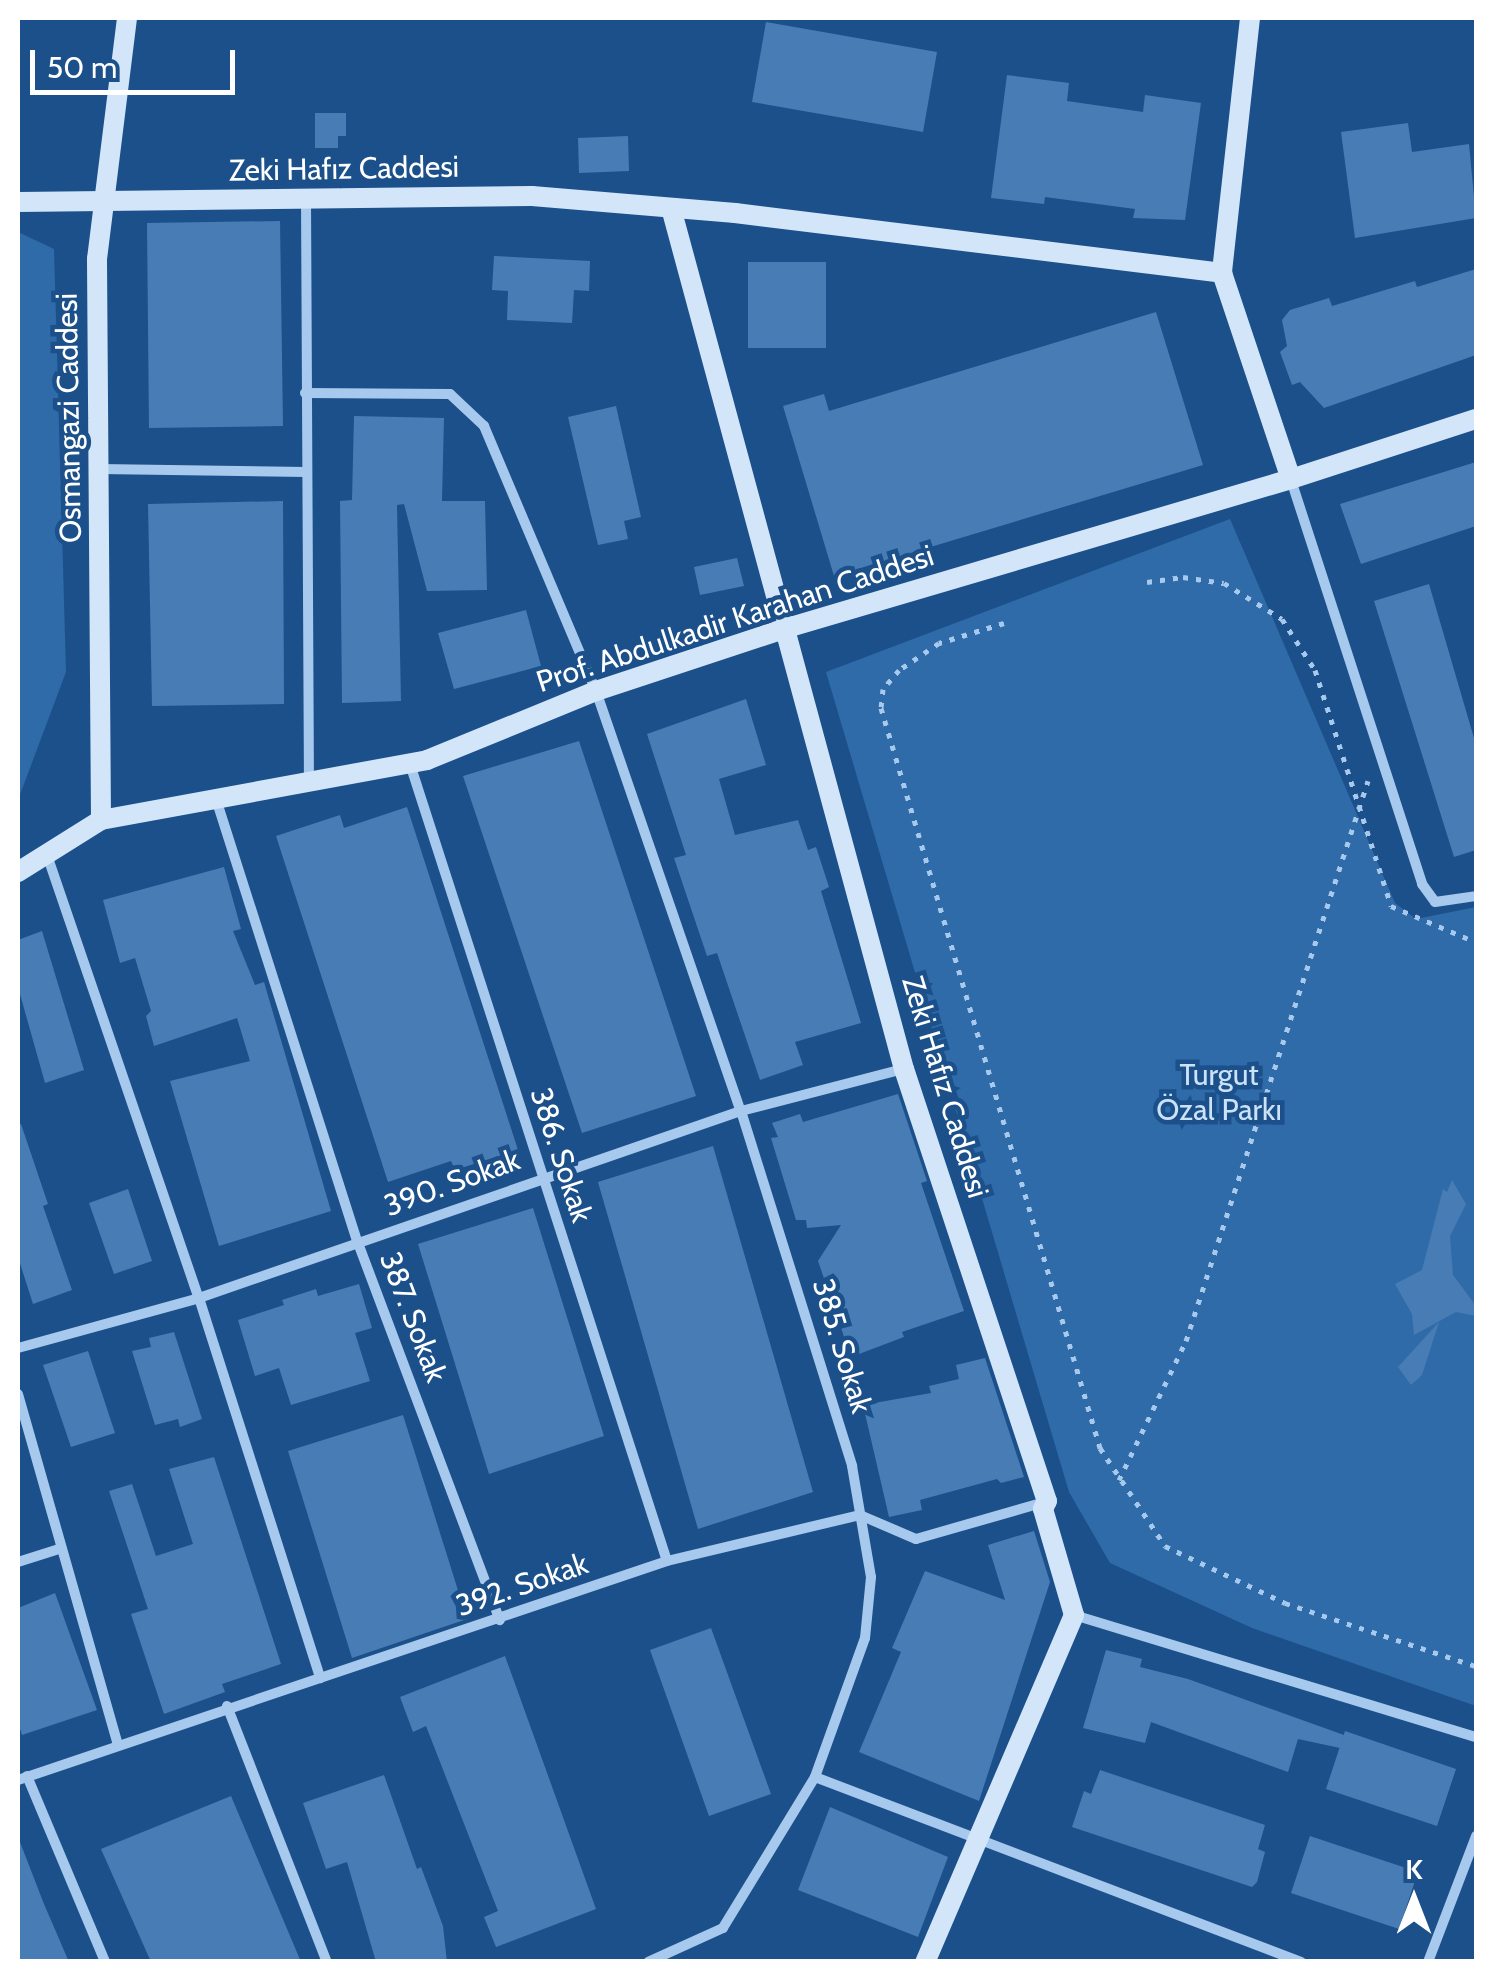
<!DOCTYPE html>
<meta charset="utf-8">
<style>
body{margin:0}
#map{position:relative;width:1494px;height:1979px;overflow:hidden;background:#1b508b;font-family:Cabin,sans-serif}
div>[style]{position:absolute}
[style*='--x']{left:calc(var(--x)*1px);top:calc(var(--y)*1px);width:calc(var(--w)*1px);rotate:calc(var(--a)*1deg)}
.green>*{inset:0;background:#2f6ba9}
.building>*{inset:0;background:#487cb5}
.path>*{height:5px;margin-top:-2.5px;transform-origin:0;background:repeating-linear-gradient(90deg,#a7c9ed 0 5px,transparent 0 13px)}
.street>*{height:10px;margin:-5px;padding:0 5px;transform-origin:5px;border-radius:5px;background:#a7c9ed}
.secondary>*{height:20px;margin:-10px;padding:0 10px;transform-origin:10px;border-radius:10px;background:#d3e5f9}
span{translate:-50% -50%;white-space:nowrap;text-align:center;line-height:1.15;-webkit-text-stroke:9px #1b508b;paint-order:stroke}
.street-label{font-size:30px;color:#fff}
.park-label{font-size:30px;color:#cce2f9}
.frame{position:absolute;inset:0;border:20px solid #fff;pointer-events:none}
.north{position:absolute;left:1364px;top:1849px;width:100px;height:100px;-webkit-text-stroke:8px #1b508b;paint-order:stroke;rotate:0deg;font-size:28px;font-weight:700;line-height:40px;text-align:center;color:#fff}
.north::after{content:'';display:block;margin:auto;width:35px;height:45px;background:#fff;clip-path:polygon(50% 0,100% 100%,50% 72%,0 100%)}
.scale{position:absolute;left:30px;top:50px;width:205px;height:45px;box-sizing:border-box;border:5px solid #fff;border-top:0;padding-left:12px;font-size:30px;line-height:35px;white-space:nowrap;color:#fff;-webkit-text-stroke:8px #1b508b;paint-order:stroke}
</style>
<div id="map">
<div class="green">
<i style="clip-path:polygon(18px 232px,54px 249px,66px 672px,18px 800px)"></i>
<i style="clip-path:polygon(1230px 519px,1395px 903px,1416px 919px,1476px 907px,1476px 1706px,1252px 1628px,1110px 1563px,1069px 1492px,826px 672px)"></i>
</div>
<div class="building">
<i style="clip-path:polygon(766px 22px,937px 52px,923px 132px,752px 102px)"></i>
<i style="clip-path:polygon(1007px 75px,1069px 83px,1067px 101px,1143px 112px,1145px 95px,1201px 103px,1185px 220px,1133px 218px,1135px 209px,1045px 197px,1044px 204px,991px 198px)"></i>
<i style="clip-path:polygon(315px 113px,346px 113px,346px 136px,338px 136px,338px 148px,315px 148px)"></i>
<i style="clip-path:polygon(1408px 123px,1412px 152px,1469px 144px,1476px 218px,1355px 238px,1341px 132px)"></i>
<i style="clip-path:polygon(628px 136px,629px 171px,579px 173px,578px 138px)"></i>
<i style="clip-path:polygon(280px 221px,283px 426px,149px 428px,147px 223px)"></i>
<i style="clip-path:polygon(494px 256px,590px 261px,589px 291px,574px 290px,572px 323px,507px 320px,508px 291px,492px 290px)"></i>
<i style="clip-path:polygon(748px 262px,826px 262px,826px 348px,748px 348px)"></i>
<i style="clip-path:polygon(1476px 269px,1476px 355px,1324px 408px,1300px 382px,1292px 385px,1280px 352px,1287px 346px,1282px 320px,1290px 310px,1329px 298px,1332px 306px,1415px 281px,1417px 287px)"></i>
<i style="clip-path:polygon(1156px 312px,1203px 465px,834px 576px,783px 406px,824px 394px,829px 411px)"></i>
<i style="clip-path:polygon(616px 406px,641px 517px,624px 521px,628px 539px,598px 545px,568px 417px)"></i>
<i style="clip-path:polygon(354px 416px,444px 418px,442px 501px,485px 501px,487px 590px,427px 591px,404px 504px,397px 505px,401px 701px,342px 703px,340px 501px,352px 500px)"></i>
<i style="clip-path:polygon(1476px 462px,1476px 526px,1361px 564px,1340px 504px)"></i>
<i style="clip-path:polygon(283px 501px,284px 704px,152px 706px,148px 504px)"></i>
<i style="clip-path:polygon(737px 558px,744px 586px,700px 595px,694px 567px)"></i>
<i style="clip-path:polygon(1429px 584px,1476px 745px,1476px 850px,1454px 857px,1374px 601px)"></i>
<i style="clip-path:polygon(526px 610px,541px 666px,454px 689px,438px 633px)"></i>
<i style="clip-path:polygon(746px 699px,766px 765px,719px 779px,735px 835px,798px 820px,808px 850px,816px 847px,829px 887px,821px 891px,861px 1023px,795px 1042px,803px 1065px,760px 1080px,717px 953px,707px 956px,674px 858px,686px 855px,647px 734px)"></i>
<i style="clip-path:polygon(579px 741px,696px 1096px,582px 1133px,463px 776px)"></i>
<i style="clip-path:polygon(407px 807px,518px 1150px,455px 1170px,451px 1161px,388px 1182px,276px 836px,340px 815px,344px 828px)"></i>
<i style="clip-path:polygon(224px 867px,241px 929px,233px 931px,255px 985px,264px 982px,331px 1211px,219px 1246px,170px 1081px,250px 1061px,237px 1018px,154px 1046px,146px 1016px,151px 1011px,135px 958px,120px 963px,103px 900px)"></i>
<i style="clip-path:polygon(42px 931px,84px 1070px,45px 1083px,18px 987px,18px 940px)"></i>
<i style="clip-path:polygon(898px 1094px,927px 1181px,921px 1183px,964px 1311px,902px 1332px,904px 1337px,851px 1357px,818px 1261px,841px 1225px,807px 1228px,806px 1220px,796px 1220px,771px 1138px,778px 1137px,772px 1123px,800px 1114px,803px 1122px)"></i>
<i style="clip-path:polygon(18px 1124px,21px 1124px,48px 1204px,43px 1206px,72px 1290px,33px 1304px,18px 1257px)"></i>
<i style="clip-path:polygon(713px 1146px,813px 1492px,698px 1529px,598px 1182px)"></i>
<i style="clip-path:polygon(1452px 1180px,1466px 1204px,1450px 1236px,1453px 1275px,1476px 1306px,1476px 1316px,1456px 1312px,1414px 1335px,1412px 1314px,1395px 1284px,1422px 1270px,1443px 1189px,1447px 1192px)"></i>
<i style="clip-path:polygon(128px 1189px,152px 1261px,114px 1274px,89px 1203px)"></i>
<i style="clip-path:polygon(533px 1208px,604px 1436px,489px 1474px,418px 1244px)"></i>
<i style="clip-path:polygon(359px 1284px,372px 1328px,355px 1333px,370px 1381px,291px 1405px,279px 1368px,255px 1376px,238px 1320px,284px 1305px,282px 1300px,316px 1289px,318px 1296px)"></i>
<i style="clip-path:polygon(1439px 1322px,1422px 1375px,1411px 1385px,1398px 1367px)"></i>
<i style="clip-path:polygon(174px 1332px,202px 1419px,180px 1427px,178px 1419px,155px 1425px,132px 1351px,151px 1347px,149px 1338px)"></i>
<i style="clip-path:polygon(88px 1351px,115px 1433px,71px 1447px,43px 1365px)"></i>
<i style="clip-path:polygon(985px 1358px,1024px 1477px,1001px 1483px,997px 1479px,920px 1500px,922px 1510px,889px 1517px,863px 1405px,931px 1393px,929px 1386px,959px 1379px,956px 1365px)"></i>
<i style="clip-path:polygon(403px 1415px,467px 1619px,352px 1658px,288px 1451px)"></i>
<i style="clip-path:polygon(214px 1457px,281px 1664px,222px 1684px,225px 1692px,164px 1714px,131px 1614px,148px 1609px,109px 1491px,132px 1484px,156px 1556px,193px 1544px,169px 1469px)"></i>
<i style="clip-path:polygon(1034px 1531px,1050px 1582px,979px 1801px,859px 1752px,901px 1652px,892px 1648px,925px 1571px,1005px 1600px,988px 1545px)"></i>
<i style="clip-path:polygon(55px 1593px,97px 1710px,22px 1735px,18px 1722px,18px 1608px)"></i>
<i style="clip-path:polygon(711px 1628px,771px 1794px,709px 1816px,650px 1650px)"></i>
<i style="clip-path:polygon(1106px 1650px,1142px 1659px,1140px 1667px,1188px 1679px,1344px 1735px,1340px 1748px,1298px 1739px,1288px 1772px,1151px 1722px,1145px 1743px,1083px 1728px)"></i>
<i style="clip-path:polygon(505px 1656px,596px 1909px,496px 1947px,484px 1917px,498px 1911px,426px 1726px,413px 1732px,400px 1697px)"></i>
<i style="clip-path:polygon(1345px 1731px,1456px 1769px,1437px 1826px,1326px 1789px)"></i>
<i style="clip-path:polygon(1100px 1770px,1265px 1825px,1258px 1849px,1265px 1852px,1257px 1882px,1252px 1887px,1072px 1827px,1084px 1791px,1091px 1794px)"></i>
<i style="clip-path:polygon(384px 1775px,417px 1869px,421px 1867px,443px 1926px,447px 1962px,376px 1962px,347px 1862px,326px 1869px,303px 1803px)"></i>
<i style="clip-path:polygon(231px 1796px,301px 1962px,151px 1962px,101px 1849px)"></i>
<i style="clip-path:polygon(830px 1807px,948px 1857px,918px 1937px,798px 1890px)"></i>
<i style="clip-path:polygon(1310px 1836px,1418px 1872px,1399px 1929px,1291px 1893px)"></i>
<i style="clip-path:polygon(18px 1837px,44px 1904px,69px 1962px,18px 1962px)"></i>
</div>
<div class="path">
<i style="--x:1147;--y:582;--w:36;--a:-8"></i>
<i style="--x:1183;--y:577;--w:41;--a:8.3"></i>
<i style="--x:1224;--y:583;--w:68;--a:31.8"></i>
<i style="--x:1282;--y:619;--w:61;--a:57.1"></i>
<i style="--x:1315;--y:670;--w:248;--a:72.1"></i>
<i style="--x:1391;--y:906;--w:92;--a:23"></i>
<i style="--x:1004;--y:623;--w:68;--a:162.9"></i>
<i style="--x:939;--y:643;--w:48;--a:146"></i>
<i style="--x:899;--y:670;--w:25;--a:130"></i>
<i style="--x:883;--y:689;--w:19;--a:96"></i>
<i style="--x:881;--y:708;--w:772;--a:73.51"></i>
<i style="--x:1100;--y:1448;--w:118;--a:56.4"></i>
<i style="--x:1165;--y:1546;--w:133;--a:25.4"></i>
<i style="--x:1285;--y:1603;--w:201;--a:18.3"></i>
<i style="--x:1119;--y:1480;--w:154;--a:-64.3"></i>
<i style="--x:1186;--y:1341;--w:589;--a:-72"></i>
</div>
<div class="street">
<i style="--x:306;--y:199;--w:583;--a:89.71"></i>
<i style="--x:305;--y:393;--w:145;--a:0.4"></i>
<i style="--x:450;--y:394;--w:47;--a:43.3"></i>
<i style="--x:484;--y:426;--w:288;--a:67.1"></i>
<i style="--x:596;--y:691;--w:444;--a:71"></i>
<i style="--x:741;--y:1111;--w:372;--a:72.6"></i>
<i style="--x:852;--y:1466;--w:113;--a:80.3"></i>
<i style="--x:871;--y:1577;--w:61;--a:95.6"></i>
<i style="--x:865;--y:1638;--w:148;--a:109.8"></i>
<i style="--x:815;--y:1777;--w:177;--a:121.4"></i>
<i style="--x:723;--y:1928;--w:82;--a:155.6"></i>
<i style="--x:100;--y:469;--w:206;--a:0.8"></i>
<i style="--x:1291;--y:480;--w:425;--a:72"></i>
<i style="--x:1422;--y:884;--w:22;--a:54"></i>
<i style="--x:1435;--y:902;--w:41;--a:-8.3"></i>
<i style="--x:410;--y:764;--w:837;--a:72.13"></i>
<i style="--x:216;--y:799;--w:466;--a:72.3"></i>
<i style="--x:358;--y:1243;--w:403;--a:69.4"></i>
<i style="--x:47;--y:855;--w:468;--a:71.1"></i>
<i style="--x:199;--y:1298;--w:399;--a:72.3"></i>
<i style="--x:18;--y:1348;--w:188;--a:-15.4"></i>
<i style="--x:199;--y:1298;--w:573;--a:-19.04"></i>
<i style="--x:741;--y:1111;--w:167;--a:-14.5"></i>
<i style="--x:18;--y:1394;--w:364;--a:74.1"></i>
<i style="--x:18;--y:1562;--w:43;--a:-17.6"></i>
<i style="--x:1074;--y:1615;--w:420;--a:16.9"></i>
<i style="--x:227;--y:1706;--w:275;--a:68.7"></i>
<i style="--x:27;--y:1776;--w:202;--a:67.2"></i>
<i style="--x:815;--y:1777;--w:520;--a:20.84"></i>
<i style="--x:18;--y:1780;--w:685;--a:-18.65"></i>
<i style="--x:667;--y:1561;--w:198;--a:-13.4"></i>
<i style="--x:860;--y:1515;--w:61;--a:23.2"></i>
<i style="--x:916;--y:1539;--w:134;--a:-16"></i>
<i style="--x:1428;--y:1962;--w:135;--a:-69.1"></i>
</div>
<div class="secondary">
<i style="--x:1250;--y:18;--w:257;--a:96.3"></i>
<i style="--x:1222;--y:273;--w:217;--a:71.5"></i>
<i style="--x:18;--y:202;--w:514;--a:-0.67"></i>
<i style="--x:532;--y:196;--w:204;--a:4.8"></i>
<i style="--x:735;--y:213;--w:491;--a:7"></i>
<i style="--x:671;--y:208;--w:892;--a:74.86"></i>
<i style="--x:904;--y:1069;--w:455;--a:71.7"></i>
<i style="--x:1047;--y:1501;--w:9;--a:117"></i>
<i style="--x:1043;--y:1509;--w:110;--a:73.7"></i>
<i style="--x:1074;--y:1615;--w:378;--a:113.2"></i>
<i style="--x:101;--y:820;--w:561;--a:-90.41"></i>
<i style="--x:97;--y:259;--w:243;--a:-82.9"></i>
<i style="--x:18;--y:872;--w:98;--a:-32.1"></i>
<i style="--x:101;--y:820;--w:331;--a:-10.4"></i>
<i style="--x:427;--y:760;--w:183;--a:-22.2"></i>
<i style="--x:596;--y:691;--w:201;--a:-18.3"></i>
<i style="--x:787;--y:628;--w:526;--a:-16.47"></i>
<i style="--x:1291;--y:479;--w:194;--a:-18"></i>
</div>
<div class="street-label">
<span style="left:344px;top:169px;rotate:-1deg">Zeki Hafız Caddesi</span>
<span style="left:69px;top:418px;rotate:-91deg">Osmangazi Caddesi</span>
<span style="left:735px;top:619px;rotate:-18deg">Prof. Abdulkadir Karahan Caddesi</span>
<span style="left:945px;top:1087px;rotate:73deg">Zeki Hafız Caddesi</span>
<span style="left:561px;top:1155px;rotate:72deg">386. Sokak</span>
<span style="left:452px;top:1183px;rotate:-20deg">390. Sokak</span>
<span style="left:413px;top:1317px;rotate:69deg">387. Sokak</span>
<span style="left:842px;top:1346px;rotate:73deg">385. Sokak</span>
<span style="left:522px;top:1585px;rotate:-19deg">392. Sokak</span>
</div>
<div class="park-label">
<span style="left:1219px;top:1092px">Turgut<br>Özal Parkı</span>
</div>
<div class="frame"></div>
<div class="north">K</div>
<div class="scale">50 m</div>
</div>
